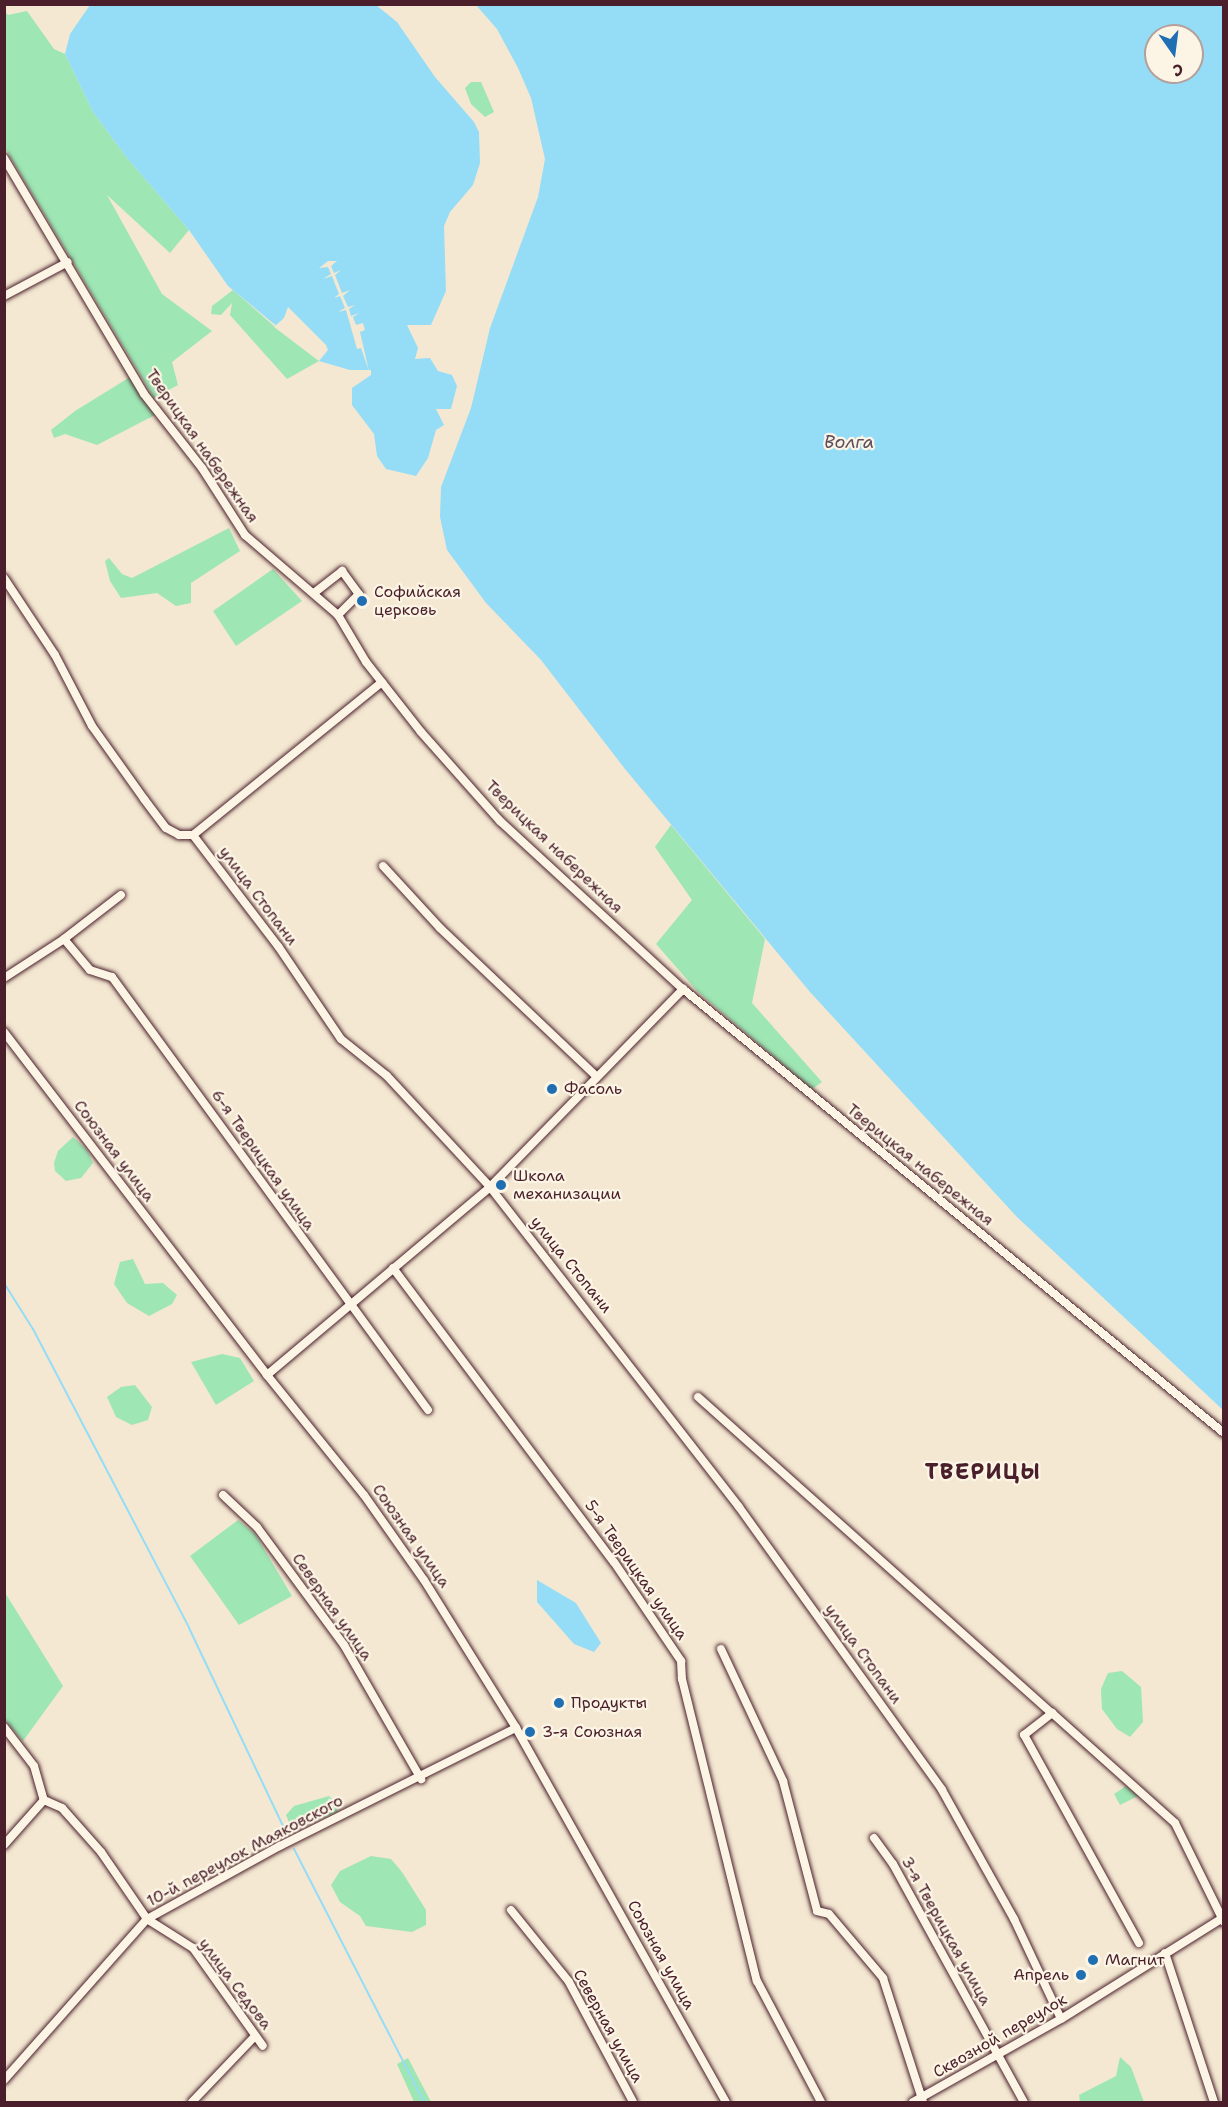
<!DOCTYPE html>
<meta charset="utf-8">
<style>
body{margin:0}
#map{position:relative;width:1228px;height:2107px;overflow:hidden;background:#f4e8d2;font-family:"Shantell Sans",sans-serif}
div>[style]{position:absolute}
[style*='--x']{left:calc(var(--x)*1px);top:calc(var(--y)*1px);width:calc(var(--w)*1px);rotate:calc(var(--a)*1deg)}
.green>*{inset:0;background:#9ee6b4}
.water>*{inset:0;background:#95ddf7}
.pier>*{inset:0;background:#f4e8d2}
.stream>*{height:2px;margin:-1px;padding:0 1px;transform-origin:1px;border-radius:1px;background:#95ddf7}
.roads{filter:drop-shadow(0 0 2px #4a1f2b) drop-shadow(0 0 2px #4a1f2b)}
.minor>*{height:8px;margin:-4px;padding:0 4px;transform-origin:4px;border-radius:4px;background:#fcf5e5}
.dots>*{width:16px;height:16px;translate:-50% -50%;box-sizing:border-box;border:3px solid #fcf5e5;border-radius:50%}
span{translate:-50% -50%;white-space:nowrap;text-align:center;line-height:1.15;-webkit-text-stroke:4.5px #fcf5e5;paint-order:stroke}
.street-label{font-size:16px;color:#4a1f2b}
.poi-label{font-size:16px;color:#4a1f2b}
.left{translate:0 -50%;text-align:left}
.right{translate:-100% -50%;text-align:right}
.water-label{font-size:18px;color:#5d4e5e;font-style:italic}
.district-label{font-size:22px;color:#4a1f2b;font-weight:700;letter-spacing:1.5px}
.frame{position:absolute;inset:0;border:6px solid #4a1f2b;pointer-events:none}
.north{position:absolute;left:1144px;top:24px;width:60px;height:60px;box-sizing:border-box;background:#fcf5e5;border:2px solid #b59f9b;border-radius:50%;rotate:166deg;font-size:16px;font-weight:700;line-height:24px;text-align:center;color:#4a1f2b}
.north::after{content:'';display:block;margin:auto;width:21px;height:27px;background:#1f6fb2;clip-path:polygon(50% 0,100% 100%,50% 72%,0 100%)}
</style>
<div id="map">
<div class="green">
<i style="clip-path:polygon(4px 10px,8px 15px,27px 11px,54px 49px,65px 54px,93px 112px,127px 158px,189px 230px,170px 253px,107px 195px,162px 294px,212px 331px,172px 362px,178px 385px,154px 398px,5px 148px)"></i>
<i style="clip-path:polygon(471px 82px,481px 82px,494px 112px,485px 117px,471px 104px,465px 88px)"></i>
<i style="clip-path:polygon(233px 290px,274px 326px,319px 361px,287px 379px,230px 315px,232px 303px,221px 315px,211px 314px,212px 306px)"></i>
<i style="clip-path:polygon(130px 377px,155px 415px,97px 445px,65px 434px,54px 438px,51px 430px,75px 411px)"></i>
<i style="clip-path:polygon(229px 528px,240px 551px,191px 583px,191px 603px,176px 606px,157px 593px,121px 598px,110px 581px,105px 561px,109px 558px,122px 574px,132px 578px)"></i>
<i style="clip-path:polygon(273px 569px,302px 601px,236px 646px,213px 611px)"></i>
<i style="clip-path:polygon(671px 825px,765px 939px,752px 1003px,822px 1082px,812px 1089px,698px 992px,656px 944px,692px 900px,655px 847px)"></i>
<i style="clip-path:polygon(73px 1137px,87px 1150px,93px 1163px,81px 1178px,66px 1181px,55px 1171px,54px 1163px,58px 1151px)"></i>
<i style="clip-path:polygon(133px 1259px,145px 1284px,163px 1283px,177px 1295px,172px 1304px,149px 1316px,127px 1303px,114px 1284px,120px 1262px)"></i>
<i style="clip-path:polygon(222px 1354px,240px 1358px,254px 1381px,216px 1405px,191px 1362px)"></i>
<i style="clip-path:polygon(135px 1385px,152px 1407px,148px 1420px,132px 1425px,116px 1417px,107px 1397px,121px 1387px)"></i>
<i style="clip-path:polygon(238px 1520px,255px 1534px,292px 1596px,239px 1625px,190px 1556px)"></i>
<i style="clip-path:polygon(4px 1591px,63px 1686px,23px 1741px,5px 1720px)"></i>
<i style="clip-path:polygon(1122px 1671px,1141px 1687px,1143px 1722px,1130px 1737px,1117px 1729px,1102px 1709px,1101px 1689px,1108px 1673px)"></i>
<i style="clip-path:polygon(1126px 1786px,1138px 1796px,1120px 1805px,1114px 1794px)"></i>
<i style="clip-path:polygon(329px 1796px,338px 1805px,337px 1812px,292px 1830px,286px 1815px,294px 1806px)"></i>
<i style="clip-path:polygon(371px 1856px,391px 1859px,402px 1872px,426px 1910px,426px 1925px,412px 1932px,366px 1926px,360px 1916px,340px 1902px,331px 1885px,340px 1871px)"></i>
<i style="clip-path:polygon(1120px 2057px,1131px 2067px,1144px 2102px,1080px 2102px,1079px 2095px,1116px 2076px)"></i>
<i style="clip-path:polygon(408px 2058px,431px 2102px,414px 2102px,397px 2064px)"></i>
</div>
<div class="water">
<i style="clip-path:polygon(90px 5px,376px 5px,397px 22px,435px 77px,474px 122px,479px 132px,480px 163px,473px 185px,450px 212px,444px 226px,446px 291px,431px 325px,407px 325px,418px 348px,415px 359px,430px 358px,438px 371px,452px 375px,457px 386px,451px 409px,436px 409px,444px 425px,436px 430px,428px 458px,416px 476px,386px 469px,377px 456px,374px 434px,352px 405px,352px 388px,371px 375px,371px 370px,350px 370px,319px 361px,228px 286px,189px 230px,127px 158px,93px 112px,65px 54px,70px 34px)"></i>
<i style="clip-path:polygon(evenodd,476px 5px,1223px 5px,1223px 1410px,1017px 1217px,810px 992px,625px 769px,541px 660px,486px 603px,447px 550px,440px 517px,441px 487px,471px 408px,490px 328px,538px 197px,545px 159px,531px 98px,518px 68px,497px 29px,476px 5px,1156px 36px,1192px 36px,1192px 72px,1156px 72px,1156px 36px)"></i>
<i style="clip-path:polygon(537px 1580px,576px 1603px,601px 1643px,594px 1652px,574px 1644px,537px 1602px)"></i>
</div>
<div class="pier">
<i style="clip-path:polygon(328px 261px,337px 261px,331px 266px,334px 273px,341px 270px,335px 275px,342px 293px,350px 290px,343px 296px,348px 307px,355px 305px,349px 309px,351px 316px,359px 313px,353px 317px,356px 325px,363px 323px,365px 330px,360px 332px,369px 371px,361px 348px,357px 349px,346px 310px,338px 312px,345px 308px,340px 296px,334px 298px,339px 294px,332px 276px,323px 279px,331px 274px,328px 267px,319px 268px)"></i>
<i style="clip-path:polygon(288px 307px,326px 345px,328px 350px,319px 361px,274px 327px,284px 318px)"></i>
</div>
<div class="stream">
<i style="--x:4;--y:1283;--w:54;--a:57.8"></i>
<i style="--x:33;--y:1329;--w:337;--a:62.4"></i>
<i style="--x:189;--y:1628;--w:228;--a:64.6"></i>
<i style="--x:294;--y:1849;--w:284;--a:62.8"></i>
</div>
<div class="roads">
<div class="minor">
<i style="--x:4;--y:158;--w:274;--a:59.3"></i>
<i style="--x:144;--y:394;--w:94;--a:51.9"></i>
<i style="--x:202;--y:468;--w:80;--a:57.3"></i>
<i style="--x:245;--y:535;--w:123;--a:40.7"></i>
<i style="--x:338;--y:615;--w:55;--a:59.2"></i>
<i style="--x:366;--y:662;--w:89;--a:51.8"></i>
<i style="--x:421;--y:732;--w:119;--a:48.4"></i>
<i style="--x:500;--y:821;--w:248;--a:42.6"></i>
<i style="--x:683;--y:989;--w:700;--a:39.38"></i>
<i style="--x:4;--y:296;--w:72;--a:-28"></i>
<i style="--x:4;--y:578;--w:92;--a:56.5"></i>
<i style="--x:55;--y:655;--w:80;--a:62.5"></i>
<i style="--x:92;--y:726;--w:90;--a:54.5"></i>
<i style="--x:144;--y:799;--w:36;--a:53"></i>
<i style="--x:166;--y:828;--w:15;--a:28"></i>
<i style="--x:179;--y:835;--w:14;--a:0"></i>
<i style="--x:314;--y:593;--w:36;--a:-38"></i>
<i style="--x:342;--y:571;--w:29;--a:54"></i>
<i style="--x:359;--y:594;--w:30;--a:135"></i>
<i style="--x:193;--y:835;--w:140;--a:52.6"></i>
<i style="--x:278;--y:946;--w:112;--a:55.9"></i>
<i style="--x:341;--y:1039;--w:59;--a:38.8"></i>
<i style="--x:387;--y:1076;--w:151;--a:47.1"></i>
<i style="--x:490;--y:1187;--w:405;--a:52.1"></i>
<i style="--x:739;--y:1507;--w:348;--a:54.3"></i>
<i style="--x:942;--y:1790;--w:148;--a:60.8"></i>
<i style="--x:1014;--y:1919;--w:110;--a:64.8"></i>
<i style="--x:193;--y:835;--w:243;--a:-39"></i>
<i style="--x:383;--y:866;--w:84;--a:47.4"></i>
<i style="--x:440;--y:928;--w:216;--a:43.5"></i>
<i style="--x:64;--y:939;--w:40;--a:50"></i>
<i style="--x:90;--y:970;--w:23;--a:18"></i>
<i style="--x:112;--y:977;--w:536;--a:53.88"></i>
<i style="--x:4;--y:978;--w:72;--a:-33"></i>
<i style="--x:64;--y:939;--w:72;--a:-37.7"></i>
<i style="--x:4;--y:1032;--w:432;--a:52.5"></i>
<i style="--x:267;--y:1375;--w:154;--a:51.1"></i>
<i style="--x:364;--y:1495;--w:104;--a:54.8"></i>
<i style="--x:424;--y:1580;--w:174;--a:58.1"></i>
<i style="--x:516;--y:1728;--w:429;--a:60.7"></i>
<i style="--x:393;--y:1268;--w:368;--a:53.1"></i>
<i style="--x:614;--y:1562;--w:120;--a:55.9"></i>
<i style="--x:681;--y:1661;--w:18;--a:87"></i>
<i style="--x:682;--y:1679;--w:311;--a:76.1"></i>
<i style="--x:757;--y:1981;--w:137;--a:62.1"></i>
<i style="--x:267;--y:1375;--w:292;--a:-40.1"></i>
<i style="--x:490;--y:1187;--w:277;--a:-45.7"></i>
<i style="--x:698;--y:1397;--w:475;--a:41.8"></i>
<i style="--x:223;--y:1495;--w:47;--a:43.3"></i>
<i style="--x:257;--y:1527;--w:147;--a:53.6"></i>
<i style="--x:344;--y:1645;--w:155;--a:60.1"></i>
<i style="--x:721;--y:1649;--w:146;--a:64.8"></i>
<i style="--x:783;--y:1781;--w:134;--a:75.3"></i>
<i style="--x:817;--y:1911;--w:12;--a:14"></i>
<i style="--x:829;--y:1914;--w:84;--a:49.8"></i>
<i style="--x:883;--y:1978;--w:130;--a:72.1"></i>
<i style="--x:4;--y:1727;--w:49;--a:52.4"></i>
<i style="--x:34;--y:1766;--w:35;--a:74"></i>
<i style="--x:44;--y:1800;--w:20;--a:24"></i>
<i style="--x:62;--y:1808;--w:59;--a:48.4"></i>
<i style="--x:101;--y:1852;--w:81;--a:55.5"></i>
<i style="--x:147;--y:1919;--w:54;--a:32.2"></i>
<i style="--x:193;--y:1948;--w:120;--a:54.5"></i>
<i style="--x:874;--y:1838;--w:32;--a:54"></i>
<i style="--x:893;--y:1864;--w:272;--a:61.2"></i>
<i style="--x:4;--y:1845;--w:60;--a:-48.4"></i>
<i style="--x:511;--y:1910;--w:92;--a:51.1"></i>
<i style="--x:569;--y:1982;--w:136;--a:61.9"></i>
<i style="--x:1139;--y:1943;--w:238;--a:-118.9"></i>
<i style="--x:1024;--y:1735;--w:36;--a:-38"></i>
<i style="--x:1052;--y:1713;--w:165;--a:41.8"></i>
<i style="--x:1175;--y:1823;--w:110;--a:63.7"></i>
<i style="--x:1165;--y:1953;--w:157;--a:71.8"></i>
<i style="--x:4;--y:2080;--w:215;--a:-48.4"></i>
<i style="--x:147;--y:1919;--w:152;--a:-28.8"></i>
<i style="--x:280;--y:1846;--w:264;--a:-26.6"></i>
<i style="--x:192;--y:2102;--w:91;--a:-46.3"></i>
<i style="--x:913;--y:2102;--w:170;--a:-29.3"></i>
<i style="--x:1061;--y:2019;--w:192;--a:-32"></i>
</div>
</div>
<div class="dots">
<i style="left:362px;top:601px;background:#1f6fb2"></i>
<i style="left:552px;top:1089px;background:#1f6fb2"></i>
<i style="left:501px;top:1185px;background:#1f6fb2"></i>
<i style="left:559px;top:1703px;background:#1f6fb2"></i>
<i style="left:530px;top:1732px;background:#1f6fb2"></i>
<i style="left:1093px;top:1960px;background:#1f6fb2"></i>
<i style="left:1081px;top:1975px;background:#1f6fb2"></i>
</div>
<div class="street-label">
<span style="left:202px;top:446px;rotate:55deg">Тверицкая набережная</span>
<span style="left:554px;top:847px;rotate:44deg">Тверицкая набережная</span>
<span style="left:258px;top:896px;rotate:53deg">улица Стопани</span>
<span style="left:114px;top:1151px;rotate:53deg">Союзная улица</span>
<span style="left:263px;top:1160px;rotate:55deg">6-я Тверицкая улица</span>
<span style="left:920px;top:1165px;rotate:39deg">Тверицкая набережная</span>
<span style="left:571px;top:1265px;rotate:51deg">улица Стопани</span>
<span style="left:411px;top:1536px;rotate:55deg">Союзная улица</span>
<span style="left:636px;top:1570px;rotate:55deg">5-я Тверицкая улица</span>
<span style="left:332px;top:1607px;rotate:55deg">Северная улица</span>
<span style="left:863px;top:1654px;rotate:54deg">улица Стопани</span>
<span style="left:245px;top:1851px;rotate:-28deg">10-й переулок Маяковского</span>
<span style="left:946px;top:1931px;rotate:61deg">3-я Тверицкая улица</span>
<span style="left:661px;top:1955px;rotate:61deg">Союзная улица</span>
<span style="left:235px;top:1984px;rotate:53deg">улица Седова</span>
<span style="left:608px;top:2026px;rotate:61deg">Северная улица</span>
<span style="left:1000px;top:2036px;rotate:-30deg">Сквозной переулок</span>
</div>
<div class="poi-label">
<span class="left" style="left:374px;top:601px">Софийская<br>церковь</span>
<span class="left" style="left:564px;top:1089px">Фасоль</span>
<span class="left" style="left:513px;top:1185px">Школа<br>механизации</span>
<span class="left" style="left:571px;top:1703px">Продукты</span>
<span class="left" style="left:542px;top:1732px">3-я Союзная</span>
<span class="left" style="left:1105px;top:1960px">Магнит</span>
<span class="right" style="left:1069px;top:1975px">Апрель</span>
</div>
<div class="water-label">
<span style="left:849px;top:442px">Волга</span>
</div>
<div class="district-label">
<span style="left:983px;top:1472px">ТВЕРИЦЫ</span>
</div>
<div class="frame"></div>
<div class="north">С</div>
</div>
